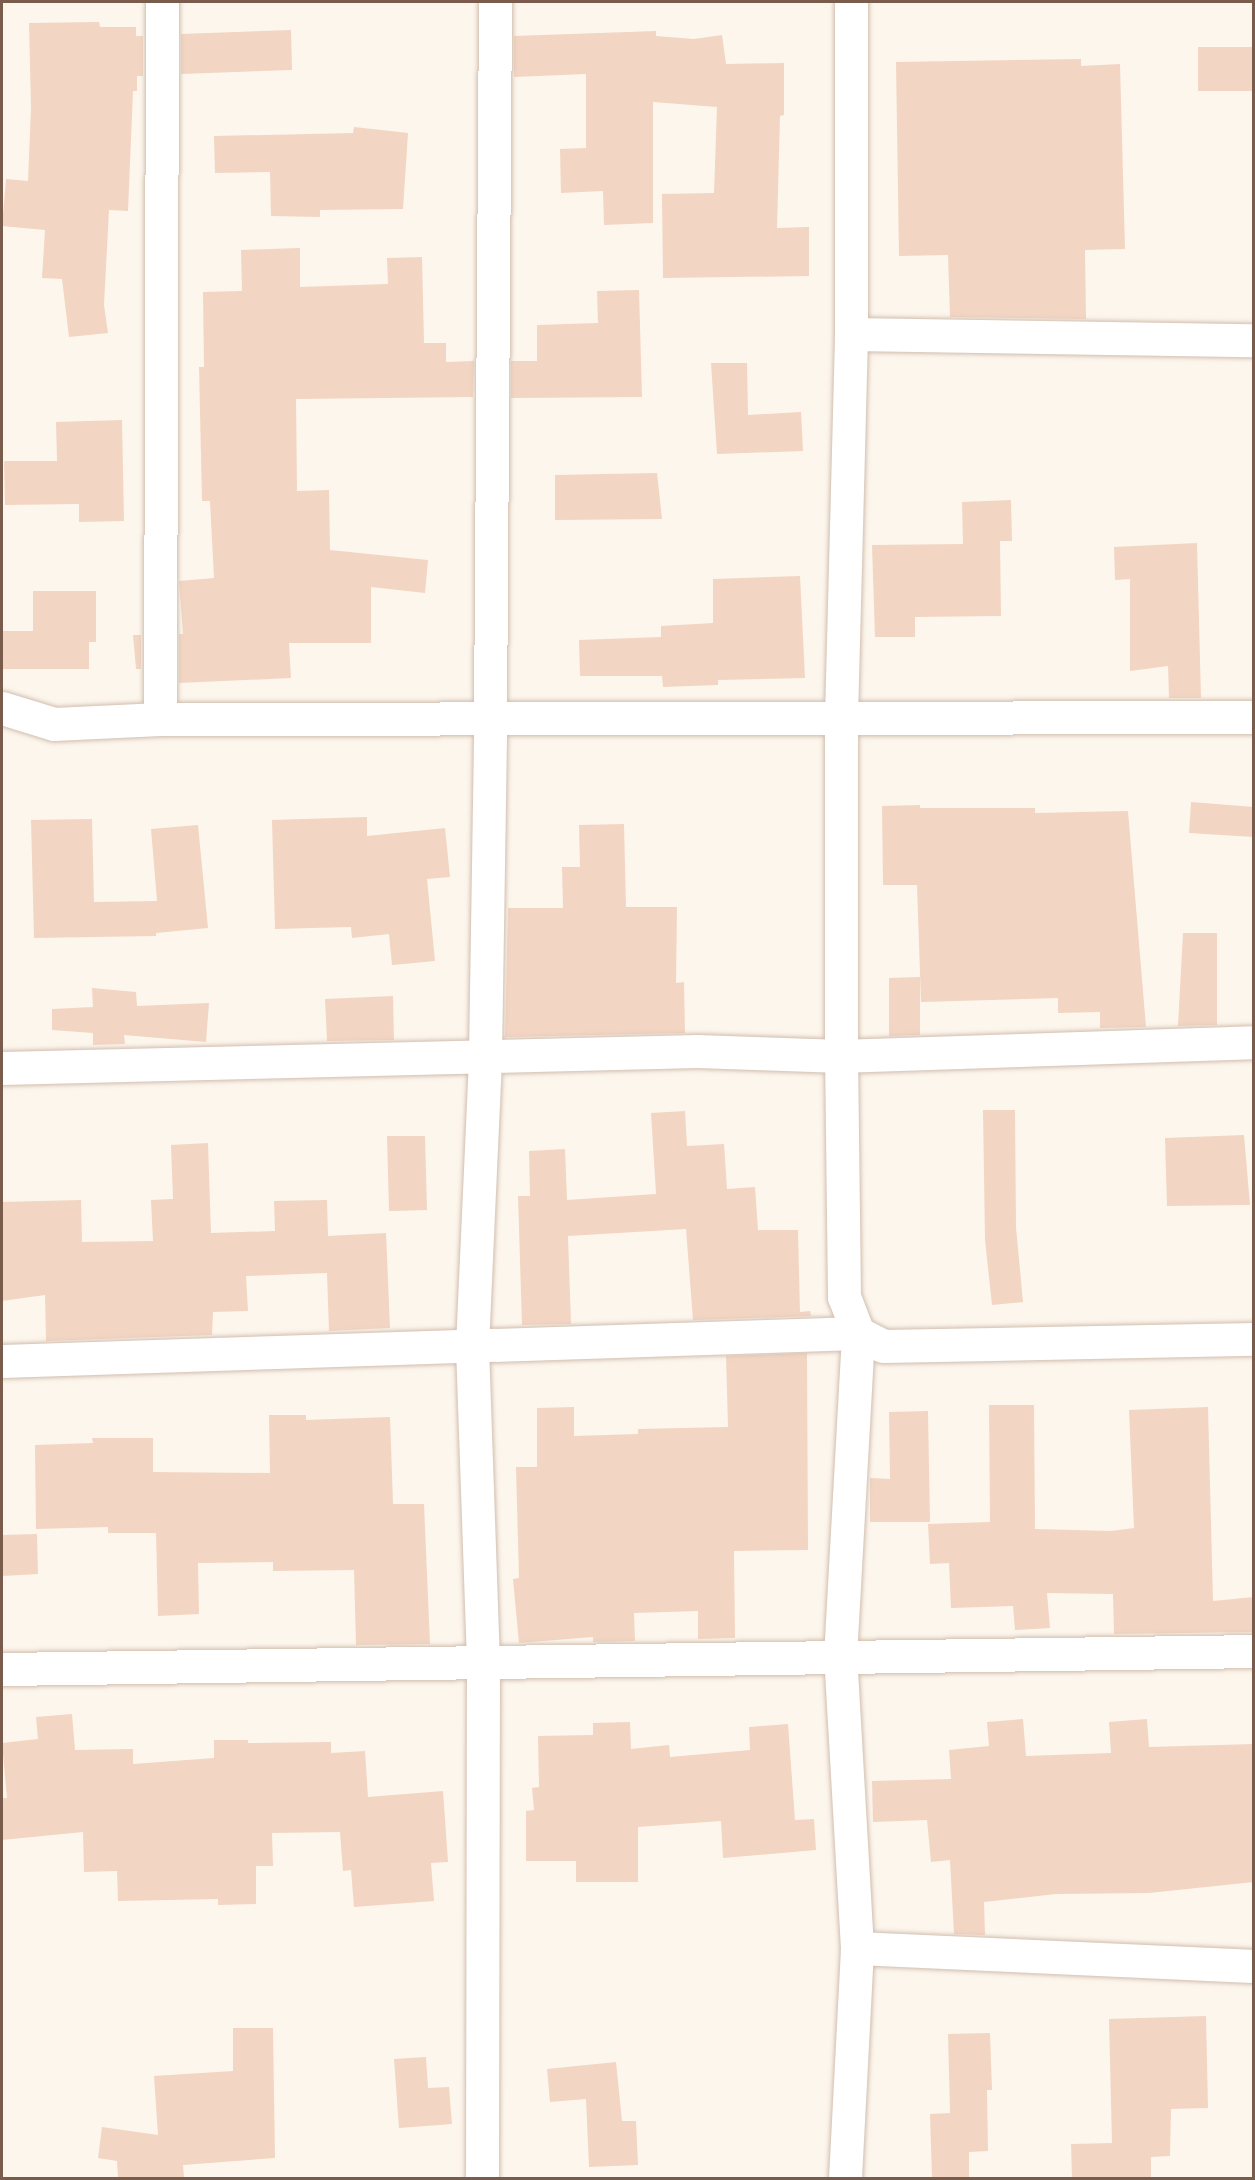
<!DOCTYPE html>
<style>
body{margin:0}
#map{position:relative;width:1255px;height:2180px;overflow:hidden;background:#fdf6ec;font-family:Ubuntu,sans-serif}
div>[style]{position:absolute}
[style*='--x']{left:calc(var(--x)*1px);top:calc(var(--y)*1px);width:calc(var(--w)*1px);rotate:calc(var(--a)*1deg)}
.building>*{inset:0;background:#f3d5c3}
.roads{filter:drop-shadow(0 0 2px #d1beb0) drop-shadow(0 0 2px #d1beb0)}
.minor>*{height:33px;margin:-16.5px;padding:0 16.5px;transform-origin:16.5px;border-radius:16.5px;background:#fff}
span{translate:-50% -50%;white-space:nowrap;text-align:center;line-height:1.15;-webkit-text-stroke:4.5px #fffaf3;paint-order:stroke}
.frame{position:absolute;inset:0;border:3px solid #7a5c4d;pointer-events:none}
</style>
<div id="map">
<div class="building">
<i style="clip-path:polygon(99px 22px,100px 27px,136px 27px,136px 36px,143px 36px,143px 76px,137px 76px,137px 91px,133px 91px,128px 211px,109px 210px,104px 305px,108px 333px,69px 337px,62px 279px,42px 278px,45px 230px,2px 226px,6px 179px,28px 181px,31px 108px,29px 23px)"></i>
<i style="clip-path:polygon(291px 30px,292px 70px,181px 74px,181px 34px)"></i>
<i style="clip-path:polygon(656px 31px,656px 36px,694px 39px,722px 35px,726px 64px,784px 63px,784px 115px,780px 116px,777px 228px,809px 227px,809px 276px,663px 278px,662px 194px,714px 193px,717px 107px,653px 102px,653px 223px,604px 225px,603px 191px,561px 193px,560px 149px,586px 148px,586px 74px,514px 77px,514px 36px)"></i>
<i style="clip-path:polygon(1198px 47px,1254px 47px,1254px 91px,1198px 91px)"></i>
<i style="clip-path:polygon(1081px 59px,1081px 66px,1120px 64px,1125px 249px,1085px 250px,1086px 319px,950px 317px,948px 255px,899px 256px,896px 62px)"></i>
<i style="clip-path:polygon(354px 127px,408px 133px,403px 209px,320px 210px,320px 217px,271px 216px,270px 172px,215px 173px,214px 136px,353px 133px)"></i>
<i style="clip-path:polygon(300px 248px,300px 287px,388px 284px,387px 258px,422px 257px,424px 343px,446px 343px,446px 362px,474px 361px,473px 397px,296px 399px,297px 491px,329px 490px,330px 550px,428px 560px,425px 593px,371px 587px,371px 643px,289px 643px,291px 678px,179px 683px,179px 634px,183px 634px,179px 581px,214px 578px,210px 501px,202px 501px,199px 367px,204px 367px,203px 292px,242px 291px,241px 250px)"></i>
<i style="clip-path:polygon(639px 290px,642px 397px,511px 398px,511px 361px,537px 361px,537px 325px,598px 323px,597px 291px)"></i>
<i style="clip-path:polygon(711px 363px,747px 363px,748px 415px,801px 412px,803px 451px,717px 454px)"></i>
<i style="clip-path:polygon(122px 420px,124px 521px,79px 522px,79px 504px,5px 505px,4px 461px,57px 461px,56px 422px)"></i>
<i style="clip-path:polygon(657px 473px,662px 519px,555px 520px,555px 475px)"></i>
<i style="clip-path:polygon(1011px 500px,1012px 541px,1000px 541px,1001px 616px,915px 617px,915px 637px,875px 637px,872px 545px,963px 544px,962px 502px)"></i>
<i style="clip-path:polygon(1197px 543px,1201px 698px,1169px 698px,1168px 666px,1130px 671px,1130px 579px,1115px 580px,1114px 547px)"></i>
<i style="clip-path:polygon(800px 576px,805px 678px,718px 680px,718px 685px,663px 687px,662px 676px,580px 676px,579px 640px,661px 637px,661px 626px,713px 623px,713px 579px)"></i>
<i style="clip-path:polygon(33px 591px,96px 591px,96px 642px,89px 642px,89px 669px,2px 669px,2px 631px,33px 631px)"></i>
<i style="clip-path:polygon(133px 635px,141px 635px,141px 669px,136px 669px)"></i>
<i style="clip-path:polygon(1191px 802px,1254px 807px,1254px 837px,1189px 833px)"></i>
<i style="clip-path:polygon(920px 805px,920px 808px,1035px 808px,1035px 813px,1128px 811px,1146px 1027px,1100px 1028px,1100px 1012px,1058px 1013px,1058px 998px,921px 1002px,917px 885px,883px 885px,882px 806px)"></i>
<i style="clip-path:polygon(367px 817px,367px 836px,445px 828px,450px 877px,427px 879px,435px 961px,392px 965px,389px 934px,352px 938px,351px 927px,275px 929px,272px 820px)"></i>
<i style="clip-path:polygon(92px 819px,94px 902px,157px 901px,151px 829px,198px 825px,208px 928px,156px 933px,156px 936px,34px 938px,31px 820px)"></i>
<i style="clip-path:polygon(624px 824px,626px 907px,677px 907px,676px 983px,684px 982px,685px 1033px,505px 1037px,508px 908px,563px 908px,562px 867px,580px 867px,579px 825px)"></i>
<i style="clip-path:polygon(1183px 933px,1217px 933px,1217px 1025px,1178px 1026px)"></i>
<i style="clip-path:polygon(920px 977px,920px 1035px,889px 1036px,889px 978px)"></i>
<i style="clip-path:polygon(92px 988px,136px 992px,137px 1006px,209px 1003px,206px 1042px,124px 1035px,125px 1044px,93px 1045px,93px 1033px,52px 1030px,52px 1009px,93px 1007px)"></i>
<i style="clip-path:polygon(393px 996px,394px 1040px,327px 1041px,325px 999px)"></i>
<i style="clip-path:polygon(983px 1110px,1015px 1110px,1016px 1227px,1023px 1302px,992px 1305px,985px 1240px)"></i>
<i style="clip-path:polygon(685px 1111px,687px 1146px,724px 1144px,727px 1189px,755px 1187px,758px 1230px,798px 1230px,800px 1312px,810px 1311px,811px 1316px,693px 1320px,686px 1229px,568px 1236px,571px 1324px,522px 1325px,518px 1196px,530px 1196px,529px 1151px,565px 1149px,567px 1200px,656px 1194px,651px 1113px)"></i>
<i style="clip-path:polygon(1244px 1135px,1250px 1205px,1167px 1206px,1165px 1138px)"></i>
<i style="clip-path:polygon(387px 1136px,425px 1136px,427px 1210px,389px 1211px)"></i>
<i style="clip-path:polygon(208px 1143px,211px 1233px,275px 1231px,274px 1201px,327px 1200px,328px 1236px,386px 1233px,390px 1328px,329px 1331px,327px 1273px,246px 1276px,248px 1311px,213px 1312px,212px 1335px,46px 1341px,45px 1295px,2px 1301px,2px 1202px,81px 1200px,82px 1242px,153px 1241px,151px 1200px,173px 1199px,171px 1145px)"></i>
<i style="clip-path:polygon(807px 1353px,808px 1550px,734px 1551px,735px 1638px,698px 1639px,698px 1611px,634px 1613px,635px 1641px,593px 1642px,593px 1637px,519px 1643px,513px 1579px,519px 1578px,516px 1467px,537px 1467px,537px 1408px,574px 1407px,574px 1436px,638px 1434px,638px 1429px,728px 1427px,726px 1356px)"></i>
<i style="clip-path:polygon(989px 1405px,1034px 1405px,1035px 1529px,1111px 1531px,1134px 1528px,1129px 1410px,1208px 1407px,1213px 1601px,1254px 1597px,1254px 1632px,1114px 1634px,1113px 1594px,1047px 1593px,1050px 1628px,1015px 1630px,1013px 1606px,951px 1608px,949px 1563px,930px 1564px,928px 1524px,990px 1522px)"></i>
<i style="clip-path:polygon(928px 1411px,930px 1522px,870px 1522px,870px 1478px,890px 1479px,889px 1412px)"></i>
<i style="clip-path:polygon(269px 1415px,306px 1415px,306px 1420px,390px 1417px,393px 1504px,424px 1504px,430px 1644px,356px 1645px,354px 1570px,273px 1571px,273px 1562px,198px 1563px,199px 1614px,158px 1616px,156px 1533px,108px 1533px,108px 1527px,36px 1529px,35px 1445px,93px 1443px,92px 1438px,153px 1438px,153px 1472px,270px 1473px)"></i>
<i style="clip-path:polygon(37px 1534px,38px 1574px,2px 1576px,2px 1535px)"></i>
<i style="clip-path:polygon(72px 1714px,75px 1750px,133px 1749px,133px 1764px,214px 1758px,214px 1740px,248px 1740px,248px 1743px,331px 1742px,331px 1753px,365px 1751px,368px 1797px,443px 1791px,448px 1862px,431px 1863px,434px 1901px,354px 1907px,351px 1870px,343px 1871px,340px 1832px,272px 1833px,273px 1866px,256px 1866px,256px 1904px,218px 1905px,218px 1899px,118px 1901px,117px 1871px,84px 1872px,83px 1832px,2px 1840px,2px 1798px,7px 1798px,2px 1743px,38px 1739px,36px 1717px)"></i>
<i style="clip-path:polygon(1023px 1719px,1026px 1756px,1111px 1753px,1109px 1722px,1147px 1719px,1149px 1747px,1254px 1744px,1254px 1882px,1149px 1893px,1056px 1894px,984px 1902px,985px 1935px,954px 1934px,950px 1860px,931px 1862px,927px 1820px,873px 1822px,872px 1781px,951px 1779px,949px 1750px,989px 1746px,987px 1722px)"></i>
<i style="clip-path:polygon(630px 1722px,631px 1749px,669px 1745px,670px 1757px,750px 1750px,749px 1727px,788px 1724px,795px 1820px,814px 1819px,816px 1850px,723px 1858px,721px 1821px,638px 1827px,638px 1882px,576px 1882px,576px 1861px,526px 1861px,526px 1811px,534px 1810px,532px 1788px,539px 1787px,538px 1736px,593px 1735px,593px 1723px)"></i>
<i style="clip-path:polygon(1206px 2016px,1208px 2108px,1171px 2109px,1170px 2156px,1151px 2157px,1151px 2178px,1072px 2178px,1071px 2144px,1112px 2143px,1109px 2019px)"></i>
<i style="clip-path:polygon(233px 2028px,273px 2028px,275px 2158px,183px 2165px,184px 2178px,118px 2178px,117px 2161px,98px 2158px,102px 2127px,158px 2135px,154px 2076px,233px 2071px)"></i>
<i style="clip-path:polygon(990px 2033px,992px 2090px,987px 2090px,988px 2151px,969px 2152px,969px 2178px,932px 2178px,930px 2114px,950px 2113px,948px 2034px)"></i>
<i style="clip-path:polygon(426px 2057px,428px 2088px,449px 2087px,452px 2124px,399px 2128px,394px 2059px)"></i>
<i style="clip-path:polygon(616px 2062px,622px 2121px,636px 2121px,638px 2165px,589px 2167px,586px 2099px,550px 2102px,547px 2069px)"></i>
</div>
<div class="roads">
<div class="minor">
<i style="--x:851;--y:334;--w:403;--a:0.9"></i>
<i style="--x:2;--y:708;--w:54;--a:17.1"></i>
<i style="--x:54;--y:724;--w:106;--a:-2.7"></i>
<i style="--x:160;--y:719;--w:1094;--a:-0.1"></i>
<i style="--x:160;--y:719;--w:717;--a:-89.84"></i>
<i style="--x:2;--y:1068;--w:695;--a:-1.4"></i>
<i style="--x:697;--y:1051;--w:144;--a:2"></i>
<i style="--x:841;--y:1056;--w:413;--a:-1.9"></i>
<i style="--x:2;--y:1361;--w:856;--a:-1.87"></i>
<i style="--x:858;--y:1333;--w:28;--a:27"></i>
<i style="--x:883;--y:1346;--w:371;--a:-1.1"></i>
<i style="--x:2;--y:1669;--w:1252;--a:-0.82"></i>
<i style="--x:857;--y:1948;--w:397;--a:2.6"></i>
<i style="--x:482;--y:2178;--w:516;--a:-89.89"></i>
<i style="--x:483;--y:1662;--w:316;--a:-92"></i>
<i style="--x:472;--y:1346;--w:290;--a:-87.4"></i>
<i style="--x:485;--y:1056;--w:337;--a:-89.1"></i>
<i style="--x:490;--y:719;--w:717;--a:-89.6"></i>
<i style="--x:845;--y:2178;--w:230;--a:-87"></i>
<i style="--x:857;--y:1948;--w:291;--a:-93.3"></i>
<i style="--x:840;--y:1657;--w:324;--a:-86.8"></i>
<i style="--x:858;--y:1333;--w:39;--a:-111"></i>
<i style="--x:844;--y:1297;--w:241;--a:-90.7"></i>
<i style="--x:841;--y:1056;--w:338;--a:-90"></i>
<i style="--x:841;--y:718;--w:384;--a:-88.5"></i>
<i style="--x:851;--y:334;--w:332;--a:-90"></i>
</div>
</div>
<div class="frame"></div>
</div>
